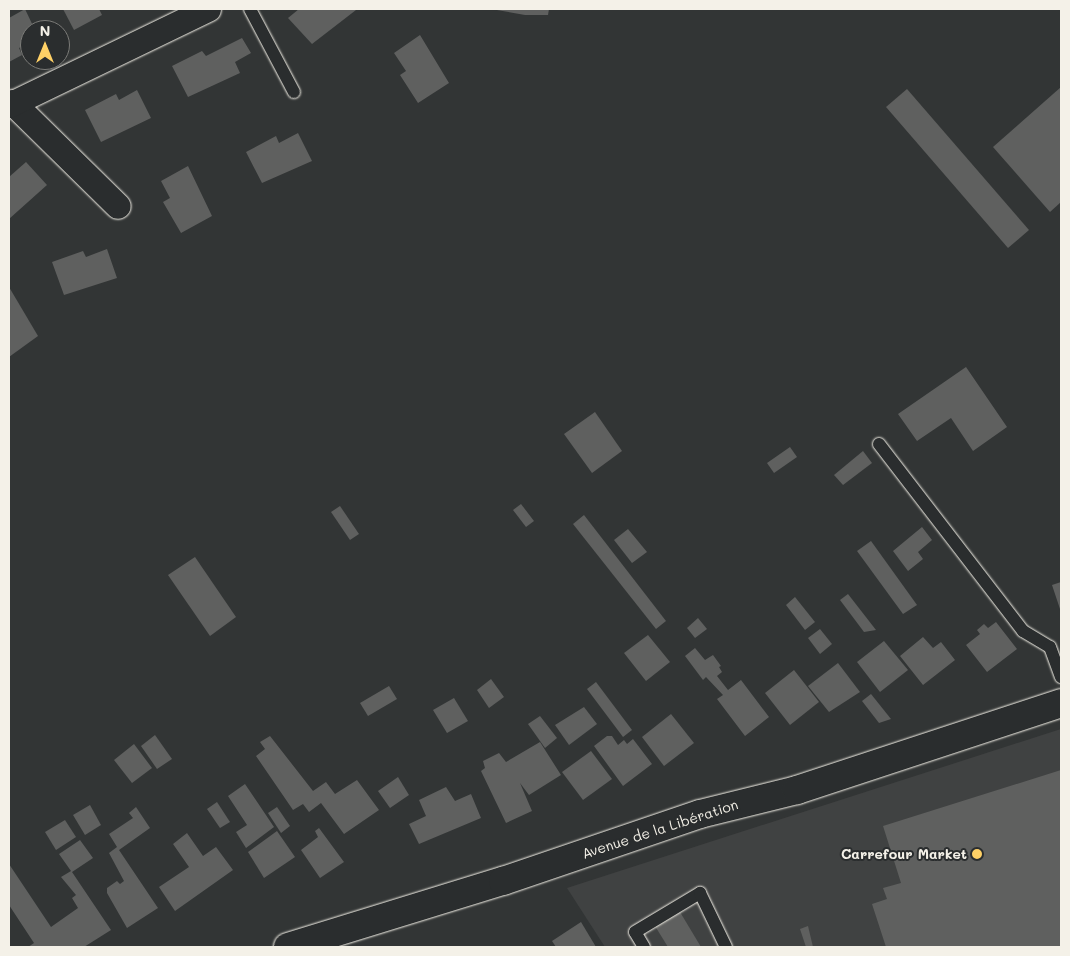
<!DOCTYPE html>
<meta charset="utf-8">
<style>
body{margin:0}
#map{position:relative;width:1070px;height:956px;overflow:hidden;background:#323535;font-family:Mali,sans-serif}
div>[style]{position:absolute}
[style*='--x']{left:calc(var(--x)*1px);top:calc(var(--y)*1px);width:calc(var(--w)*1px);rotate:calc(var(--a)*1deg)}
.built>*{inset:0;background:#404242}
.building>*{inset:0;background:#5f605f}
.roads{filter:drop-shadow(0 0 1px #f4f1e8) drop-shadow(0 0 1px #f4f1e8)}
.service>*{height:12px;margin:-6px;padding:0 6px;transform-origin:6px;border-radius:6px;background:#2a2d2e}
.minor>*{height:25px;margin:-12.5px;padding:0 12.5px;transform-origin:12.5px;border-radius:12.5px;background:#2a2d2e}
.tertiary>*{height:28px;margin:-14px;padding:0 14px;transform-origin:14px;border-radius:14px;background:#2a2d2e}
.dots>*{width:14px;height:14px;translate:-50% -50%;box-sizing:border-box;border:2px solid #2a2d2e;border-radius:50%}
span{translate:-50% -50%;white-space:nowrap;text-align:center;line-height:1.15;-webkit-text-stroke:4px #2a2d2e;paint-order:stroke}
.street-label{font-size:14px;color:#f4f1e8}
.poi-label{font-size:14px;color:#f4f1e8;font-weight:700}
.right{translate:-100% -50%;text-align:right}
.frame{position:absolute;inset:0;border:10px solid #f4f1e8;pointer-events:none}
.north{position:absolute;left:20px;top:20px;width:50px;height:50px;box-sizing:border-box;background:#2a2d2e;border:1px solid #7b7b78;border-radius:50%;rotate:0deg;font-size:14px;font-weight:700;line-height:20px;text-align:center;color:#f4f1e8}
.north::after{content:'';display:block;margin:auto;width:18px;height:22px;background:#ffd166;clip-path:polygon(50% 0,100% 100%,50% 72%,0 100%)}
</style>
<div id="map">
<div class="built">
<i style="clip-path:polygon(1061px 729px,1061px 947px,605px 947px,567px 888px)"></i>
</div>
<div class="building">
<i style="clip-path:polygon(25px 9px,35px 30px,30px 30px,30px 42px,19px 48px,22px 55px,9px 62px,9px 18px)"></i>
<i style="clip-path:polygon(63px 9px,99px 9px,102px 15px,74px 30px)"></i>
<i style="clip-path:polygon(299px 9px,355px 9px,356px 10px,312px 44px,288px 18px)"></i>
<i style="clip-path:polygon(491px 9px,549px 9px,548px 15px,525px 15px)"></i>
<i style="clip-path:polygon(420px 35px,449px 83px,418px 103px,400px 75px,406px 71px,394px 53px)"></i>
<i style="clip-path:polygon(242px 38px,251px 53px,235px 62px,240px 73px,188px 97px,172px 66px,202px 51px,206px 56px)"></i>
<i style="clip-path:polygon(1061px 87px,1061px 202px,1050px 212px,993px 147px)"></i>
<i style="clip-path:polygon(907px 89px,1029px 230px,1008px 248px,886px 107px)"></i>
<i style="clip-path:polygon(137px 90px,151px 118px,101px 142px,85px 110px,116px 94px,119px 100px)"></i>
<i style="clip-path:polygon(298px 133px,312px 161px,262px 183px,246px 152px,276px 136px,279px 143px)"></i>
<i style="clip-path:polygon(26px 162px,47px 185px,9px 219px,9px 177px)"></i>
<i style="clip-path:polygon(188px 166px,212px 216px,181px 233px,163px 202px,170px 198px,161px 181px)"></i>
<i style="clip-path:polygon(107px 249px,117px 278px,64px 295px,52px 262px,83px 251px,86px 257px)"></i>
<i style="clip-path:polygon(9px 287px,38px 336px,9px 357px)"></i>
<i style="clip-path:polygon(966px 367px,1007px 427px,973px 451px,951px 418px,917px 441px,898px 414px)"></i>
<i style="clip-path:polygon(595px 412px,622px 451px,592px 473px,564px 434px)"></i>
<i style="clip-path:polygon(790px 447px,797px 457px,774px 473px,767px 463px)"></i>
<i style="clip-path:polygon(863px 451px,872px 463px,843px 485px,834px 475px)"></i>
<i style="clip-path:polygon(521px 504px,534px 521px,526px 527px,513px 510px)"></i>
<i style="clip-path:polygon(340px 506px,359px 534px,350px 540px,331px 512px)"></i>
<i style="clip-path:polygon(584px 515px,666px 621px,656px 629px,573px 524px)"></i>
<i style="clip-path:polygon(922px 527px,932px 540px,918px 552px,923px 559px,908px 571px,893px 551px)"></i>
<i style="clip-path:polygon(628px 529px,647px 552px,632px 563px,614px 540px)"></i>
<i style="clip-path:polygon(871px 541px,917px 605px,903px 614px,857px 551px)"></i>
<i style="clip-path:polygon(195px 557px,236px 617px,210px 636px,168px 575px)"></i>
<i style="clip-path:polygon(1061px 582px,1061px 612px,1052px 585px)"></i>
<i style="clip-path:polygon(848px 594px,876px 630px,864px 632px,840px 600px)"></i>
<i style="clip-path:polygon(795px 597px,815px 622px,805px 630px,786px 605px)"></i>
<i style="clip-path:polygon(698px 618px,707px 629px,695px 638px,687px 628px)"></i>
<i style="clip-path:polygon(996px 622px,1017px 649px,987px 672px,966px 645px,980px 634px,977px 630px,984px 624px,988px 628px)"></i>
<i style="clip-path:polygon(820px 629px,832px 644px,820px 654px,808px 638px)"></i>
<i style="clip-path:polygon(648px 635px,670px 662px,646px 681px,624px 653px)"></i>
<i style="clip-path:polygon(923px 637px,933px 648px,941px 642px,955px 660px,923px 685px,900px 656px)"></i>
<i style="clip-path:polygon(884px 641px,908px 670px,880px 692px,857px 662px)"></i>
<i style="clip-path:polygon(695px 648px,705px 660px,713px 655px,721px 666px,719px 667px,722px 672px,717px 676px,728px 690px,741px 680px,769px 717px,745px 736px,717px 699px,723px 695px,706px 677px,703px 680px,685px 656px)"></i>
<i style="clip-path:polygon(838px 663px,860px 692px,829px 712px,808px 686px)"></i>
<i style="clip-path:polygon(794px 670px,819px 702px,790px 725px,765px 693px)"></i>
<i style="clip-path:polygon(491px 679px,504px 697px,489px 708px,477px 690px)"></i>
<i style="clip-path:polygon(596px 682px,632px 730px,623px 737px,587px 689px)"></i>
<i style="clip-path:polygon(389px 686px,397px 699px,368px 716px,360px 703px)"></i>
<i style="clip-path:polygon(871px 694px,891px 719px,879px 723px,862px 701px)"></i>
<i style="clip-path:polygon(454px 698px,468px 721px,447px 733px,433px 710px)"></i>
<i style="clip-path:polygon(584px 707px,597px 724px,569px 745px,555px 725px)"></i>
<i style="clip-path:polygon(671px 714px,694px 743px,664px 766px,642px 737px)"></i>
<i style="clip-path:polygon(540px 716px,557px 738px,545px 748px,528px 724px)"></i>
<i style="clip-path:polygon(155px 735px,172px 759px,157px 769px,141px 746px)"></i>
<i style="clip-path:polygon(270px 736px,313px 791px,326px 782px,335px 794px,357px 780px,379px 810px,344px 834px,321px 803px,309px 812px,303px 804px,293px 810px,256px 756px,265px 749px,260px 742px)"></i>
<i style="clip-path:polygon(607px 736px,612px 736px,618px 745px,624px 740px,627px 744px,633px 739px,652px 764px,623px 786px,594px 746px)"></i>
<i style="clip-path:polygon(540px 742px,561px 775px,529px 795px,520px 783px,532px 811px,506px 823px,481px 771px,485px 768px,483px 761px,499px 753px,506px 762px)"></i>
<i style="clip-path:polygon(134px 744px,152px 768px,132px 783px,114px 760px)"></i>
<i style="clip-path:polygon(591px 751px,612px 779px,583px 800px,562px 772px)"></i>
<i style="clip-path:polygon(1061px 770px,1061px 947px,886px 947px,872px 904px,887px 899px,883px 888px,901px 883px,883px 826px)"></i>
<i style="clip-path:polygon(398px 777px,409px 795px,390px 808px,378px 791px)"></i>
<i style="clip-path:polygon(245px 784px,274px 827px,246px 848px,236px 832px,247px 825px,228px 796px)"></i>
<i style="clip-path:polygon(446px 787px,455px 801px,471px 794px,481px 818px,419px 844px,409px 824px,426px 816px,419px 800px)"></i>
<i style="clip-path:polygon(217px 802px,230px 822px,220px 828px,207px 809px)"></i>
<i style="clip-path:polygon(90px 805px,101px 825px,85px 835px,73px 815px)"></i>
<i style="clip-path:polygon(136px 807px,150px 828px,119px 850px,158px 908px,127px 928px,107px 893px,107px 888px,117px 881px,120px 884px,124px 881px,109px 853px,117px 847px,109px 834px,133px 818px,129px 813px)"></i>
<i style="clip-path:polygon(277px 807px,290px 826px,281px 833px,268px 813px)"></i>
<i style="clip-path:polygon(65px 820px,76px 837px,56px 850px,45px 832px)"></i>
<i style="clip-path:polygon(319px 828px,344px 862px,320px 878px,301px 850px,318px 837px,315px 831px)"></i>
<i style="clip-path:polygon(277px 831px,295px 857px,264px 878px,248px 852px)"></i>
<i style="clip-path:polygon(187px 833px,203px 856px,216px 847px,233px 870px,175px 911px,159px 887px,189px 867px,173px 844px)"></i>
<i style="clip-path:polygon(80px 840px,93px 858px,72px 872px,111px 930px,84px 947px,28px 947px,34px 943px,9px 905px,9px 864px,51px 927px,78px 908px,72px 898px,76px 895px,61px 877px,71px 871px,59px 854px)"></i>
<i style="clip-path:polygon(680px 912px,701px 947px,668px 947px,655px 926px)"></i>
<i style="clip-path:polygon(581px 922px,596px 947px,556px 947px,552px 941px)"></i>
<i style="clip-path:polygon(808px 926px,813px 947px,806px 947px,800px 929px)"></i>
</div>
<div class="roads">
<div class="service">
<i style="--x:250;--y:9;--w:94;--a:62.1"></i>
<i style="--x:879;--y:444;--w:236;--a:52.4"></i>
<i style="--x:1023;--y:631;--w:31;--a:31"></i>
<i style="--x:1050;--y:647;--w:32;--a:70"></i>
<i style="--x:644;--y:947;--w:17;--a:-121"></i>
<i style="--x:635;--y:932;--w:76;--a:-31"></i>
<i style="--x:700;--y:893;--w:60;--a:64.3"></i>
</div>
<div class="minor">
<i style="--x:12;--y:102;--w:148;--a:44.5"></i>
<i style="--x:9;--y:105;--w:221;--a:-25.8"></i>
</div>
<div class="tertiary">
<i style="--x:288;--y:947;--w:225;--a:-17.1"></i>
<i style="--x:503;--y:881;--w:208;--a:-18.8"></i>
<i style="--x:700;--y:814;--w:100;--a:-13.9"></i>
<i style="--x:797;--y:790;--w:278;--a:-18.2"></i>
</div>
</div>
<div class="dots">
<i style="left:977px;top:854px;background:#ffd166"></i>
</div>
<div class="street-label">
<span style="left:660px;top:829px;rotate:-18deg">Avenue de la Libération</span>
</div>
<div class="poi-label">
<span class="right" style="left:967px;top:854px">Carrefour Market</span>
</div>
<div class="frame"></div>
<div class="north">N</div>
</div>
